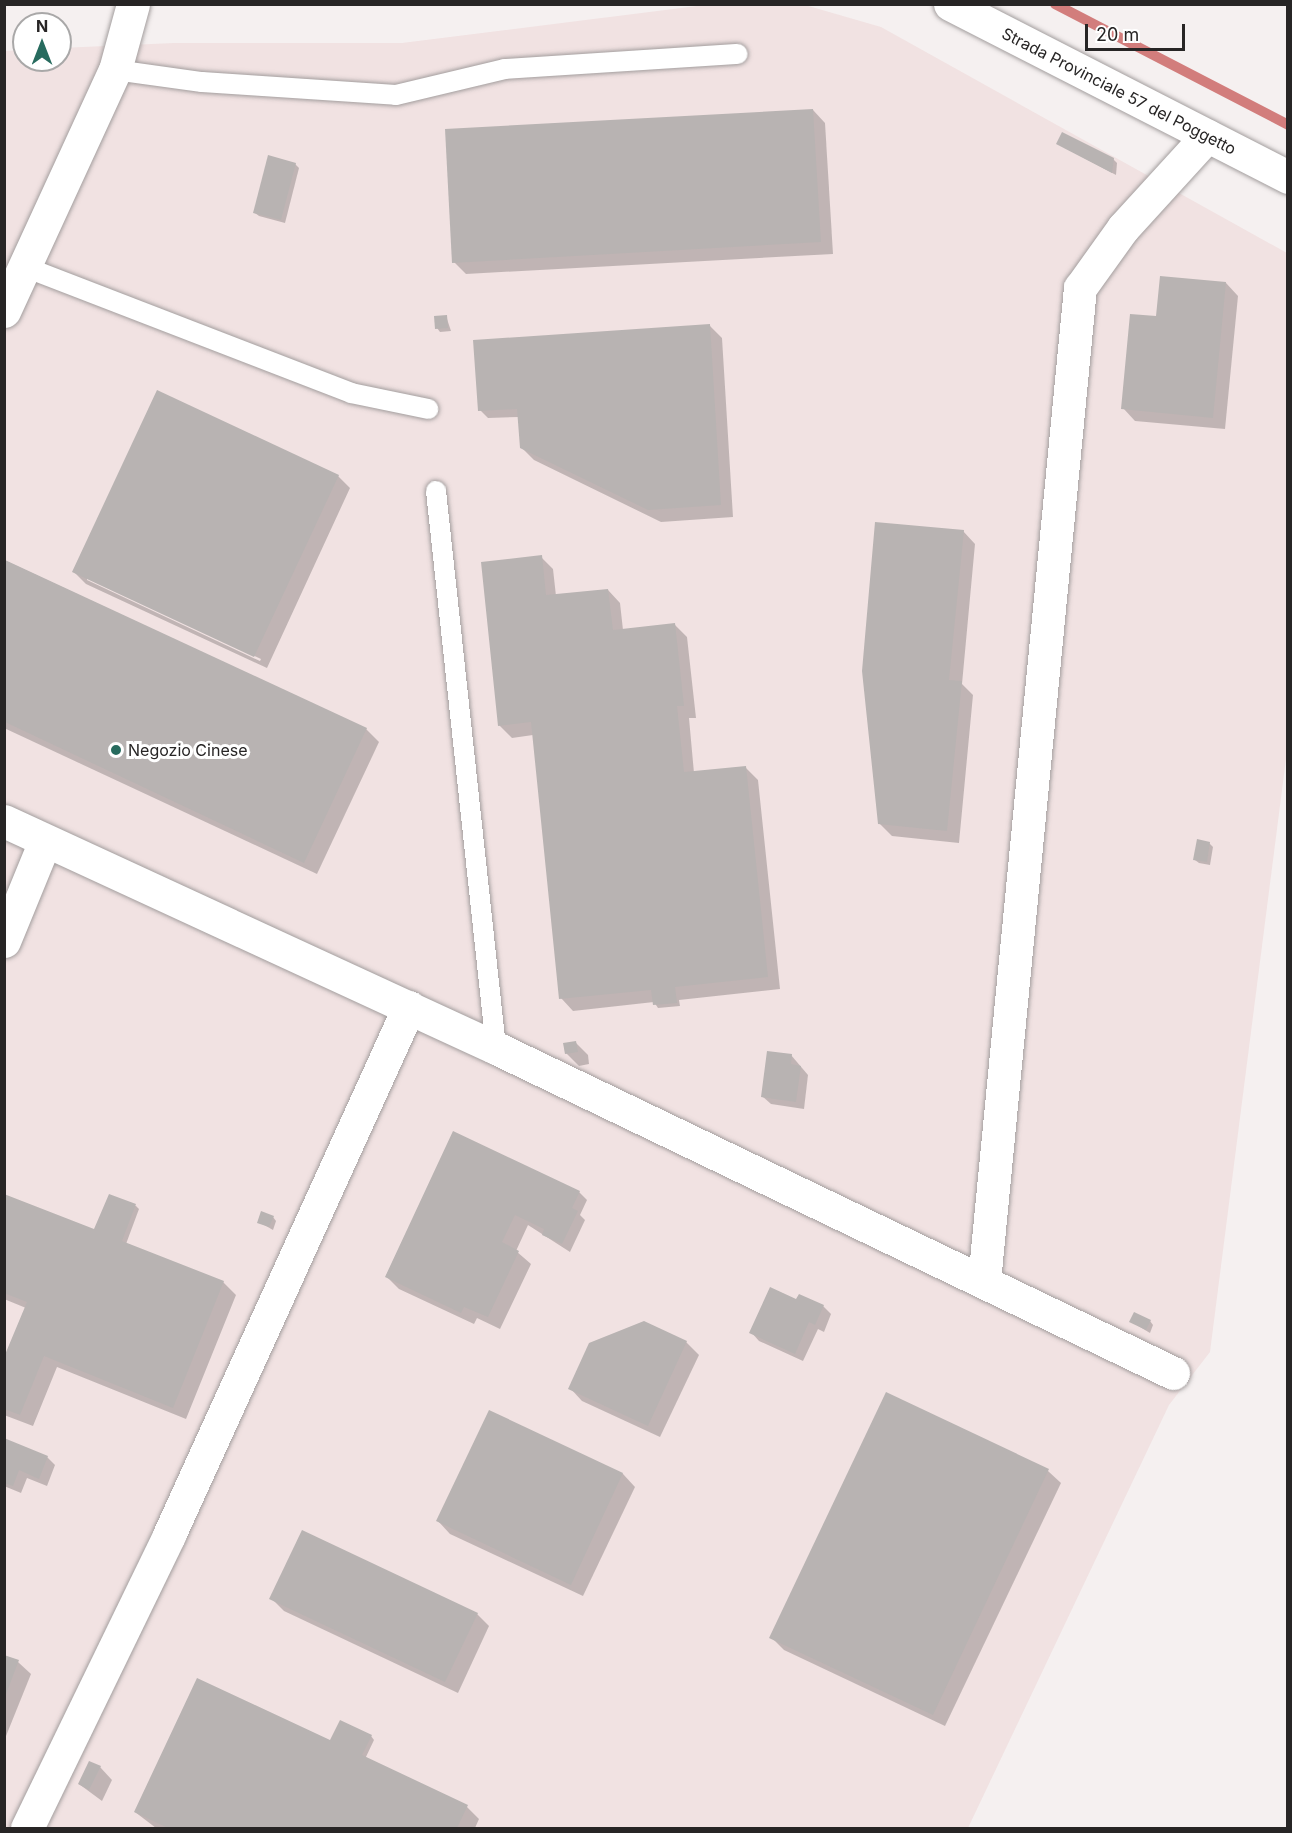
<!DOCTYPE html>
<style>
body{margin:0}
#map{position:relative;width:1292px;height:1833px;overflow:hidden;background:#f5f0f0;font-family:Inter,sans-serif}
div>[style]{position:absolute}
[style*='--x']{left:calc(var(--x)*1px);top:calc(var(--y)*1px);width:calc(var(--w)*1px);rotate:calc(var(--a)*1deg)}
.built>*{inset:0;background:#f1e2e2}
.shadow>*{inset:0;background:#0003}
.stream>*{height:10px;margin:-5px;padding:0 5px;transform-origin:5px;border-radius:5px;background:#d27d7c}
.building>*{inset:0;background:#b8b3b2}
.roads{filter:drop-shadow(0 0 2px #a39e9e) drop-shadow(0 0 2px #a39e9e)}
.lane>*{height:20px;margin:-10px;padding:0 10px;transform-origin:10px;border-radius:10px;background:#fff}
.street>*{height:33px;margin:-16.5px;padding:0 16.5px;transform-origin:16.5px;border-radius:16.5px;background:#fff}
.secondary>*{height:33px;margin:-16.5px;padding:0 16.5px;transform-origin:16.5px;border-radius:16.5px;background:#fff}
.dots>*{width:16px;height:16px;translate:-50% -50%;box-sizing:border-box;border:3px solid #fff;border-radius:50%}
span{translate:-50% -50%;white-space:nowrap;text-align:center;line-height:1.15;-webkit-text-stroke:6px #fff;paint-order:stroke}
.street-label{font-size:16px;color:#272525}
.poi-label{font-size:16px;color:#272525}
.left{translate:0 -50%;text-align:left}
.frame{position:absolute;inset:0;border:6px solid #272525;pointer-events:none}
.north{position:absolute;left:12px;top:12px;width:60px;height:60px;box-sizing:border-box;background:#fff;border:2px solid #a9a8a8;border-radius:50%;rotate:0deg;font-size:16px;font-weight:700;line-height:24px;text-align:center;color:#272525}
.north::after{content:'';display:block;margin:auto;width:21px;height:27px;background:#276b5e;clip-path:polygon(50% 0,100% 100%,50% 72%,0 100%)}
.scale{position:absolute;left:1085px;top:24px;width:100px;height:27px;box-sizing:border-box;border:3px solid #272525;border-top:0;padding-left:8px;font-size:18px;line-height:21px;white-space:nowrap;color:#272525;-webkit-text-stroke:4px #fff;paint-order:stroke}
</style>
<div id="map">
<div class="built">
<i style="clip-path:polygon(705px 5px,805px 5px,881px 27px,1287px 253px,1287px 751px,1210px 1352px,1169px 1405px,968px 1828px,5px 1828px,4px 51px,24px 50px,24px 60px,60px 60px,60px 48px,174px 43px,402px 43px)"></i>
</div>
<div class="shadow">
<i style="clip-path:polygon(813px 110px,825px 123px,833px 254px,466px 274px,454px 262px)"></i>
<i style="clip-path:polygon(1058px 144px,1113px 159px,1117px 163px,1116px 175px)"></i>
<i style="clip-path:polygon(295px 164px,299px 168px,285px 223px,259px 216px,255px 213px)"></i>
<i style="clip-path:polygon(1226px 283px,1238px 296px,1225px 429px,1135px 421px,1123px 408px,1157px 318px)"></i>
<i style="clip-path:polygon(446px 316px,451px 331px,440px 332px,437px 328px)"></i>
<i style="clip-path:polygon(710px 326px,722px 338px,733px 517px,661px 522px,534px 460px,521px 447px,519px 417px,488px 418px,480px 410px)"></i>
<i style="clip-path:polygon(evenodd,338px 476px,350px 488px,267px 668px,86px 584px,74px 572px,338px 476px,87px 577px,261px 659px,260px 661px,87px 580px,87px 577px)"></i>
<i style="clip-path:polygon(963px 531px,975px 544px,962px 684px,973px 695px,959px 843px,892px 836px,879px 823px)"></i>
<i style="clip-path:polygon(541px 557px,553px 569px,556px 596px,608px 590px,620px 603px,623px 630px,675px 625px,687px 637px,696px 718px,689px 718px,694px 773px,745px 767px,758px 780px,780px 989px,679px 1000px,680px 1006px,658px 1008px,654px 1002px,573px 1011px,561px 998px,533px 735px,512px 738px,499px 725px)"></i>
<i style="clip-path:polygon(6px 561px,366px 729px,379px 742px,317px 874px,4px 728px)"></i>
<i style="clip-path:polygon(1209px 843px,1213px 847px,1210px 865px,1199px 863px,1195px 860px)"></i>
<i style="clip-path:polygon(576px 1043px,588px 1055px,589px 1064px,579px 1066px,566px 1053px)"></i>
<i style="clip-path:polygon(791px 1055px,808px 1075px,804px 1109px,771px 1104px,762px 1096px)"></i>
<i style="clip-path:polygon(454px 1133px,579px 1192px,587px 1200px,580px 1215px,585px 1220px,570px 1252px,528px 1225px,516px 1251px,531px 1264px,500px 1329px,477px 1318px,474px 1324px,399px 1289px,386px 1276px)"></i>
<i style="clip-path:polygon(4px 1196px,101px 1234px,110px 1196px,136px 1206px,139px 1209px,126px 1244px,223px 1282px,236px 1295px,186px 1419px,57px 1367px,33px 1426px,4px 1415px,4px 1361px,26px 1308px,4px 1299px)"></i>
<i style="clip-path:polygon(273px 1217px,276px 1221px,273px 1230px,259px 1222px)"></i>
<i style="clip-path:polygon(797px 1301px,823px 1306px,831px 1314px,824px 1332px,818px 1329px,803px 1361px,759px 1341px,751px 1332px)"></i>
<i style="clip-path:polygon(1130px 1321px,1150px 1321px,1153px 1325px,1150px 1333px)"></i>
<i style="clip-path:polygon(686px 1342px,699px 1355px,660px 1437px,582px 1401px,570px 1388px)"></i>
<i style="clip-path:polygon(887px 1394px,1048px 1471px,1061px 1483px,945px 1726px,784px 1650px,771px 1637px)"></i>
<i style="clip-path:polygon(490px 1412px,623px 1474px,635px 1487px,583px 1596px,450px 1534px,438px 1521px)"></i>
<i style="clip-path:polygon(4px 1440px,47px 1457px,55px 1465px,47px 1486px,27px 1478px,21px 1493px,4px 1486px)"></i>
<i style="clip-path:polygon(271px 1598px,477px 1614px,489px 1626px,458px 1693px,284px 1611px)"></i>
<i style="clip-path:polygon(4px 1656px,18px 1662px,31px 1674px,4px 1741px)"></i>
<i style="clip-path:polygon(371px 1736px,374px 1740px,365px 1759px,467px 1807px,479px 1819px,475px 1828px,156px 1828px,135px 1812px,331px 1742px)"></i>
<i style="clip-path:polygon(100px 1767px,112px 1780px,102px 1801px,79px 1784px)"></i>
</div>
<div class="stream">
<i style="--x:1055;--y:4;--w:263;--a:27.4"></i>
</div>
<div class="building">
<i style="clip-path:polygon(813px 109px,821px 242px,452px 263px,445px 129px)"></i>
<i style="clip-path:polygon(1062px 132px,1114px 158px,1112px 173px,1056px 144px)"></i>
<i style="clip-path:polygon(268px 155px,296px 163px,281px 220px,253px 213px)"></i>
<i style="clip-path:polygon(1160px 276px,1226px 282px,1213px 418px,1121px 409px,1130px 314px,1156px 316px)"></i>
<i style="clip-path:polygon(447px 315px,448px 328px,435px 329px,434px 316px)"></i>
<i style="clip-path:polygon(710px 324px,721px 505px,648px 510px,520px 448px,517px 409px,478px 411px,473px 340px)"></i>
<i style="clip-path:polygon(157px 390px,339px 475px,254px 657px,72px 572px)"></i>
<i style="clip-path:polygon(875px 522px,964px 530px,949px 680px,962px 681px,947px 831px,878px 824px,862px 671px)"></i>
<i style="clip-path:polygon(542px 555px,546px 595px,608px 589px,613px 630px,675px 623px,684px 706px,677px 706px,684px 772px,746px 766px,768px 977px,675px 987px,677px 1003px,653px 1005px,651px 990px,559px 999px,531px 722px,498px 726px,481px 562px)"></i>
<i style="clip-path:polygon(5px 560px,367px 728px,304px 863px,5px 722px)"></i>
<i style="clip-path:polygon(1197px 839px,1210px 842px,1207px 862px,1193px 860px)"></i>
<i style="clip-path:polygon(576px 1041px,578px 1052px,565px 1054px,563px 1043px)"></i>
<i style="clip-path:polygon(767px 1051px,792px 1054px,791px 1064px,801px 1066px,796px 1102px,761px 1097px)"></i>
<i style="clip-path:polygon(453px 1131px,580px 1191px,572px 1208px,578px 1211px,562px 1244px,542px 1235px,544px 1229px,515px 1215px,502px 1242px,519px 1251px,488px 1317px,464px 1307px,461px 1313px,385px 1277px)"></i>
<i style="clip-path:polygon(4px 1194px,94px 1229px,109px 1194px,136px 1204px,122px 1241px,224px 1281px,173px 1408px,44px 1356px,20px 1415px,4px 1409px,4px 1357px,27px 1302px,4px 1293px)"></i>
<i style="clip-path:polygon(261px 1211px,274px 1216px,269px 1227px,257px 1223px)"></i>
<i style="clip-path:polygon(770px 1287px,796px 1299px,799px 1294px,824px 1305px,815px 1325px,809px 1322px,795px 1354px,749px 1333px)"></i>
<i style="clip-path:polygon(1134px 1312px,1151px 1320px,1146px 1330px,1129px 1322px)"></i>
<i style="clip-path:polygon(644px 1321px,687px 1341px,648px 1426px,568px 1389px,589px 1343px)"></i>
<i style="clip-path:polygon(886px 1392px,1049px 1469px,933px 1715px,769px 1638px)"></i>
<i style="clip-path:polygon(489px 1410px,623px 1473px,571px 1585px,436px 1521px)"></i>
<i style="clip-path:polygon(4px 1438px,48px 1456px,39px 1479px,19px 1470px,13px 1486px,4px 1483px)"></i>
<i style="clip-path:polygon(302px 1530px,478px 1613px,445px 1682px,269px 1599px)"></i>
<i style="clip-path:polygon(4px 1655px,19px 1660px,5px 1697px,4px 1697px)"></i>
<i style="clip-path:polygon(197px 1678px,330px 1740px,340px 1720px,372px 1735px,362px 1755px,468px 1805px,457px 1828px,168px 1828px,134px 1812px)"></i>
<i style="clip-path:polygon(89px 1761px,101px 1766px,89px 1790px,78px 1784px)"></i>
</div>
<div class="roads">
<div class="lane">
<i style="--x:115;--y:70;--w:88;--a:7.9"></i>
<i style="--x:202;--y:82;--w:194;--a:3.8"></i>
<i style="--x:396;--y:95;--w:112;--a:-13.4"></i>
<i style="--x:505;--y:69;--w:233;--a:-3.7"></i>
<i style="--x:25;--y:267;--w:350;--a:21.1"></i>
<i style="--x:351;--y:393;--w:79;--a:11.7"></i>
<i style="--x:436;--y:491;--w:560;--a:83.85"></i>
</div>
<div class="street">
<i style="--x:4;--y:311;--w:265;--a:-65.3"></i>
<i style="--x:115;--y:70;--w:68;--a:-74.7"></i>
<i style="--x:4;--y:821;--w:542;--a:24.77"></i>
<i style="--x:496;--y:1048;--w:751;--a:25.64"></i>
<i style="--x:4;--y:941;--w:108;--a:-67.7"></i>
<i style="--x:984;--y:1281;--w:998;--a:-84.48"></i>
<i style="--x:1080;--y:288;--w:74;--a:-54.4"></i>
<i style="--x:1123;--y:228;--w:125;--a:-47.6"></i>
<i style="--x:27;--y:1828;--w:326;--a:-64.1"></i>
<i style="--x:169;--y:1535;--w:580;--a:-65.56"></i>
</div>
<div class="secondary">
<i style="--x:950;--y:4;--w:380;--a:27.1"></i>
</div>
</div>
<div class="dots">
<i style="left:116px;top:750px;background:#276b5e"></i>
</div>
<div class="street-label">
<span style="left:1119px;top:91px;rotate:27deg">Strada Provinciale 57 del Poggetto</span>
</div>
<div class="poi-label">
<span class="left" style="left:128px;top:750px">Negozio Cinese</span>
</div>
<div class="frame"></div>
<div class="north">N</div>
<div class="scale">20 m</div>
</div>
